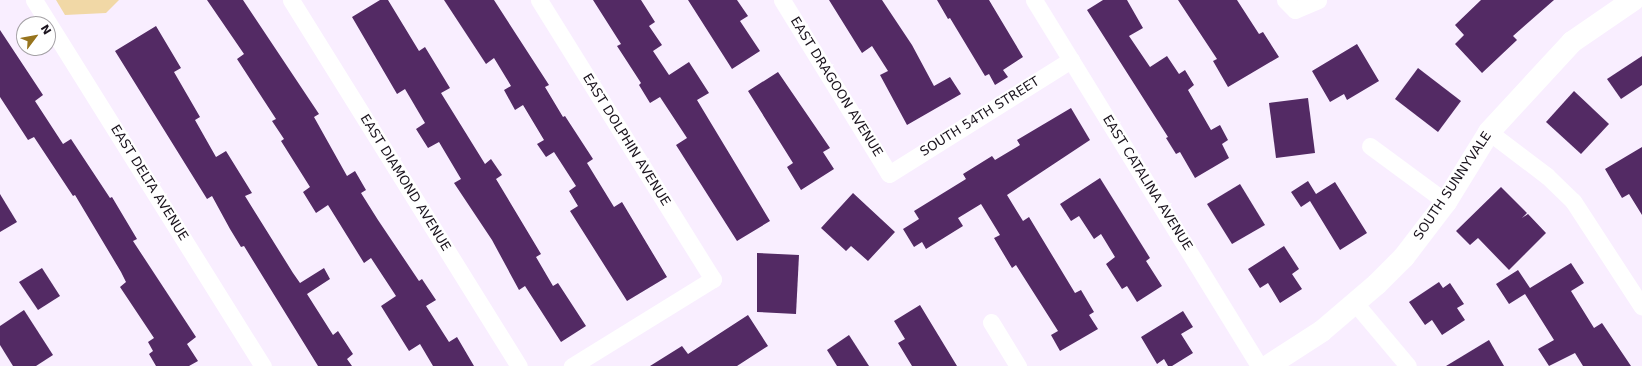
<!DOCTYPE html>
<style>
body{margin:0}
#map{position:relative;width:1642px;height:366px;overflow:hidden;background:#f9eeff;font-family:"DejaVu Sans",sans-serif}
div>[style]{position:absolute}
[style*='--x']{left:calc(var(--x)*1px);top:calc(var(--y)*1px);width:calc(var(--w)*1px);rotate:calc(var(--a)*1deg)}
.green>*{inset:0;background:#f1d8a6}
.building>*{inset:0;background:#532a64}
.street>*{height:17px;margin:-8.5px;padding:0 8.5px;transform-origin:8.5px;border-radius:8.5px;background:#fff}
.secondary>*{height:22px;margin:-11px;padding:0 11px;transform-origin:11px;border-radius:11px;background:#fff}
span{translate:-50% -50%;white-space:nowrap;text-align:center;line-height:1.15;-webkit-text-stroke:4px #fff;paint-order:stroke}
.street-label{font-size:13px;color:#1b141e}
.north{position:absolute;left:16px;top:16px;width:40px;height:40px;box-sizing:border-box;background:#fff;border:1px solid #a4a1a5;border-radius:50%;rotate:58deg;font-size:11px;font-weight:700;line-height:16px;text-align:center;color:#1b141e}
.north::after{content:'';display:block;margin:auto;width:14px;height:18px;background:#97741d;clip-path:polygon(50% 0,100% 100%,50% 72%,0 100%)}
</style>
<div id="map">
<div class="green">
<i style="clip-path:polygon(56px 0,119px 0,106px 13px,65px 15px)"></i>
</div>
<div class="building">
<i style="clip-path:polygon(207px 0,243px 0,319px 114px,314px 117px,347px 176px,355px 171px,366px 190px,361px 193px,378px 220px,419px 281px,422px 279px,436px 300px,426px 306px,449px 342px,457px 337px,474px 366px,433px 366px,420px 344px,409px 351px,381px 306px,396px 296px,371px 258px,364px 263px,328px 205px,316px 213px,303px 192px,310px 187px,281px 141px,284px 139px,272px 121px,276px 119px,237px 59px,244px 54px)"></i>
<i style="clip-path:polygon(380px 0,388px 0,419px 51px,425px 47px,450px 88px,441px 93px,485px 164px,491px 159px,502px 175px,496px 179px,541px 254px,536px 257px,553px 286px,558px 283px,586px 326px,561px 342px,525px 286px,519px 290px,492px 240px,454px 183px,461px 179px,439px 142px,428px 148px,416px 129px,425px 123px,405px 89px,397px 94px,352px 17px)"></i>
<i style="clip-path:polygon(444px 0,494px 0,549px 85px,545px 87px,563px 117px,565px 116px,593px 159px,587px 163px,614px 207px,622px 202px,667px 277px,627px 301px,570px 211px,578px 206px,569px 191px,576px 186px,554px 152px,546px 157px,537px 144px,544px 140px,523px 105px,515px 110px,504px 90px,511px 86px,494px 58px,486px 64px)"></i>
<i style="clip-path:polygon(593px 0,641px 0,655px 22px,649px 26px,662px 45px,653px 51px,669px 75px,689px 62px,709px 93px,697px 100px,770px 221px,737px 241px,676px 145px,687px 138px,660px 97px,650px 103px,639px 85px,641px 83px,617px 46px,621px 44px)"></i>
<i style="clip-path:polygon(688px 0,737px 0,748px 16px,740px 21px,760px 51px,732px 69px)"></i>
<i style="clip-path:polygon(829px 0,882px 0,912px 45px,934px 86px,950px 77px,961px 94px,907px 125px,880px 75px,888px 71px,872px 46px,862px 53px)"></i>
<i style="clip-path:polygon(937px 0,989px 0,1023px 57px,1003px 70px,1008px 77px,995px 85px,989px 74px,985px 76px,950px 18px,948px 19px)"></i>
<i style="clip-path:polygon(1103px 0,1127px 0,1143px 28px,1129px 36px,1150px 67px,1167px 56px,1179px 74px,1185px 70px,1194px 85px,1188px 90px,1211px 130px,1220px 125px,1228px 140px,1222px 144px,1229px 158px,1195px 178px,1180px 152px,1176px 154px,1166px 138px,1168px 137px,1087px 10px)"></i>
<i style="clip-path:polygon(1178px 0,1237px 0,1259px 34px,1263px 32px,1279px 57px,1228px 87px,1213px 61px,1217px 59px)"></i>
<i style="clip-path:polygon(1481px 0,1554px 0,1513px 36px,1517px 40px,1482px 73px,1455px 44px,1464px 35px,1455px 25px)"></i>
<i style="clip-path:polygon(156px 26px,181px 68px,174px 72px,200px 117px,195px 120px,216px 157px,226px 151px,252px 193px,245px 196px,293px 273px,300px 283px,324px 268px,330px 279px,307px 294px,333px 335px,338px 331px,353px 354px,347px 359px,352px 366px,318px 366px,244px 246px,241px 247px,230px 229px,212px 196px,207px 199px,115px 51px)"></i>
<i style="clip-path:polygon(0 30px,43px 95px,35px 101px,63px 144px,71px 139px,110px 198px,112px 197px,137px 239px,133px 241px,196px 337px,187px 344px,198px 361px,189px 366px,156px 366px,149px 354px,153px 351px,148px 342px,154px 338px,120px 287px,126px 282px,121px 272px,75px 195px,73px 196px,34px 137px,28px 140px,0 97px)"></i>
<i style="clip-path:polygon(1357px 44px,1379px 81px,1347px 100px,1344px 94px,1330px 102px,1312px 71px)"></i>
<i style="clip-path:polygon(1642px 56px,1642px 85px,1621px 99px,1607px 79px)"></i>
<i style="clip-path:polygon(1418px 68px,1461px 101px,1438px 132px,1395px 99px)"></i>
<i style="clip-path:polygon(778px 72px,830px 148px,823px 152px,834px 169px,801px 190px,787px 167px,793px 163px,748px 91px)"></i>
<i style="clip-path:polygon(1574px 91px,1609px 124px,1581px 154px,1546px 122px)"></i>
<i style="clip-path:polygon(1308px 98px,1315px 153px,1276px 158px,1269px 103px)"></i>
<i style="clip-path:polygon(1071px 108px,1090px 140px,1007px 195px,1023px 221px,1029px 217px,1075px 293px,1081px 290px,1094px 312px,1089px 315px,1098px 329px,1060px 351px,1051px 335px,1058px 331px,1016px 265px,1012px 268px,994px 238px,1000px 235px,981px 204px,958px 218px,963px 226px,926px 249px,922px 242px,914px 247px,903px 229px,919px 219px,914px 211px,966px 179px,963px 174px,992px 156px,995px 160px,1020px 145px,1017px 140px)"></i>
<i style="clip-path:polygon(1642px 147px,1642px 215px,1629px 194px,1622px 198px,1605px 169px)"></i>
<i style="clip-path:polygon(1100px 178px,1150px 258px,1146px 261px,1162px 286px,1137px 302px,1127px 286px,1122px 289px,1106px 264px,1115px 257px,1101px 234px,1094px 239px,1079px 216px,1071px 221px,1060px 204px)"></i>
<i style="clip-path:polygon(1308px 181px,1316px 194px,1335px 182px,1367px 233px,1340px 250px,1310px 201px,1301px 207px,1291px 192px)"></i>
<i style="clip-path:polygon(1240px 184px,1265px 225px,1232px 244px,1207px 204px)"></i>
<i style="clip-path:polygon(1501px 187px,1527px 213px,1522px 218px,1528px 214px,1546px 233px,1509px 270px,1478px 238px,1470px 245px,1456px 231px)"></i>
<i style="clip-path:polygon(853px 193px,895px 232px,868px 261px,851px 246px,846px 251px,821px 228px)"></i>
<i style="clip-path:polygon(0 194px,17px 222px,0 232px)"></i>
<i style="clip-path:polygon(1284px 246px,1299px 269px,1292px 274px,1302px 289px,1280px 303px,1268px 283px,1260px 288px,1248px 269px)"></i>
<i style="clip-path:polygon(757px 253px,799px 255px,796px 314px,757px 312px)"></i>
<i style="clip-path:polygon(1571px 263px,1584px 283px,1571px 291px,1594px 328px,1602px 323px,1631px 366px,1583px 366px,1575px 353px,1549px 366px,1538px 349px,1554px 340px,1525px 294px,1509px 304px,1496px 284px,1518px 270px,1530px 288px)"></i>
<i style="clip-path:polygon(42px 268px,60px 296px,38px 310px,19px 282px)"></i>
<i style="clip-path:polygon(1439px 282px,1443px 288px,1450px 283px,1464px 304px,1457px 308px,1465px 320px,1442px 335px,1432px 320px,1425px 325px,1409px 302px)"></i>
<i style="clip-path:polygon(920px 305px,957px 366px,912px 366px,898px 343px,905px 339px,894px 321px)"></i>
<i style="clip-path:polygon(24px 310px,53px 355px,36px 366px,13px 366px,0 345px,0 326px)"></i>
<i style="clip-path:polygon(1183px 311px,1193px 327px,1181px 334px,1193px 353px,1172px 366px,1168px 366px,1164px 359px,1157px 364px,1141px 337px)"></i>
<i style="clip-path:polygon(748px 315px,768px 346px,737px 366px,650px 366px,682px 346px,688px 354px)"></i>
<i style="clip-path:polygon(849px 335px,869px 366px,837px 366px,827px 350px)"></i>
<i style="clip-path:polygon(1489px 340px,1504px 366px,1446px 366px)"></i>
</div>
<div class="street">
<i style="--x:34;--y:0;--w:432;--a:58"></i>
<i style="--x:291;--y:0;--w:431;--a:58.1"></i>
<i style="--x:539;--y:0;--w:329;--a:58.1"></i>
<i style="--x:713;--y:279;--w:166;--a:148.3"></i>
<i style="--x:782;--y:0;--w:204;--a:58.4"></i>
<i style="--x:889;--y:174;--w:215;--a:-32.1"></i>
<i style="--x:1034;--y:0;--w:430;--a:58.4"></i>
<i style="--x:1285;--y:0;--w:14;--a:45"></i>
<i style="--x:1295;--y:10;--w:25;--a:-23"></i>
<i style="--x:1489;--y:132;--w:73;--a:37.2"></i>
<i style="--x:1547;--y:176;--w:36;--a:44"></i>
<i style="--x:1573;--y:201;--w:126;--a:56.9"></i>
<i style="--x:1370;--y:146;--w:94;--a:36.4"></i>
<i style="--x:1355;--y:303;--w:82;--a:49.9"></i>
<i style="--x:991;--y:322;--w:52;--a:58.5"></i>
</div>
<div class="secondary">
<i style="--x:1268;--y:366;--w:64;--a:-32.9"></i>
<i style="--x:1322;--y:331;--w:72;--a:-40.5"></i>
<i style="--x:1377;--y:284;--w:38;--a:-45"></i>
<i style="--x:1404;--y:257;--w:69;--a:-52.6"></i>
<i style="--x:1446;--y:202;--w:82;--a:-58.4"></i>
<i style="--x:1489;--y:132;--w:122;--a:-47.3"></i>
<i style="--x:1572;--y:42;--w:74;--a:-34.5"></i>
</div>
<div class="street-label">
<span style="left:836px;top:87px;rotate:58deg">EAST DRAGOON AVENUE</span>
<span style="left:980px;top:117px;rotate:-32deg">SOUTH 54TH STREET</span>
<span style="left:626px;top:140px;rotate:58deg">EAST DOLPHIN AVENUE</span>
<span style="left:149px;top:183px;rotate:58deg">EAST DELTA AVENUE</span>
<span style="left:405px;top:183px;rotate:58deg">EAST DIAMOND AVENUE</span>
<span style="left:1147px;top:183px;rotate:58deg">EAST CATALINA AVENUE</span>
<span style="left:1453px;top:186px;rotate:-56deg">SOUTH SUNNYVALE</span>
</div>
<div class="north">N</div>
</div>
